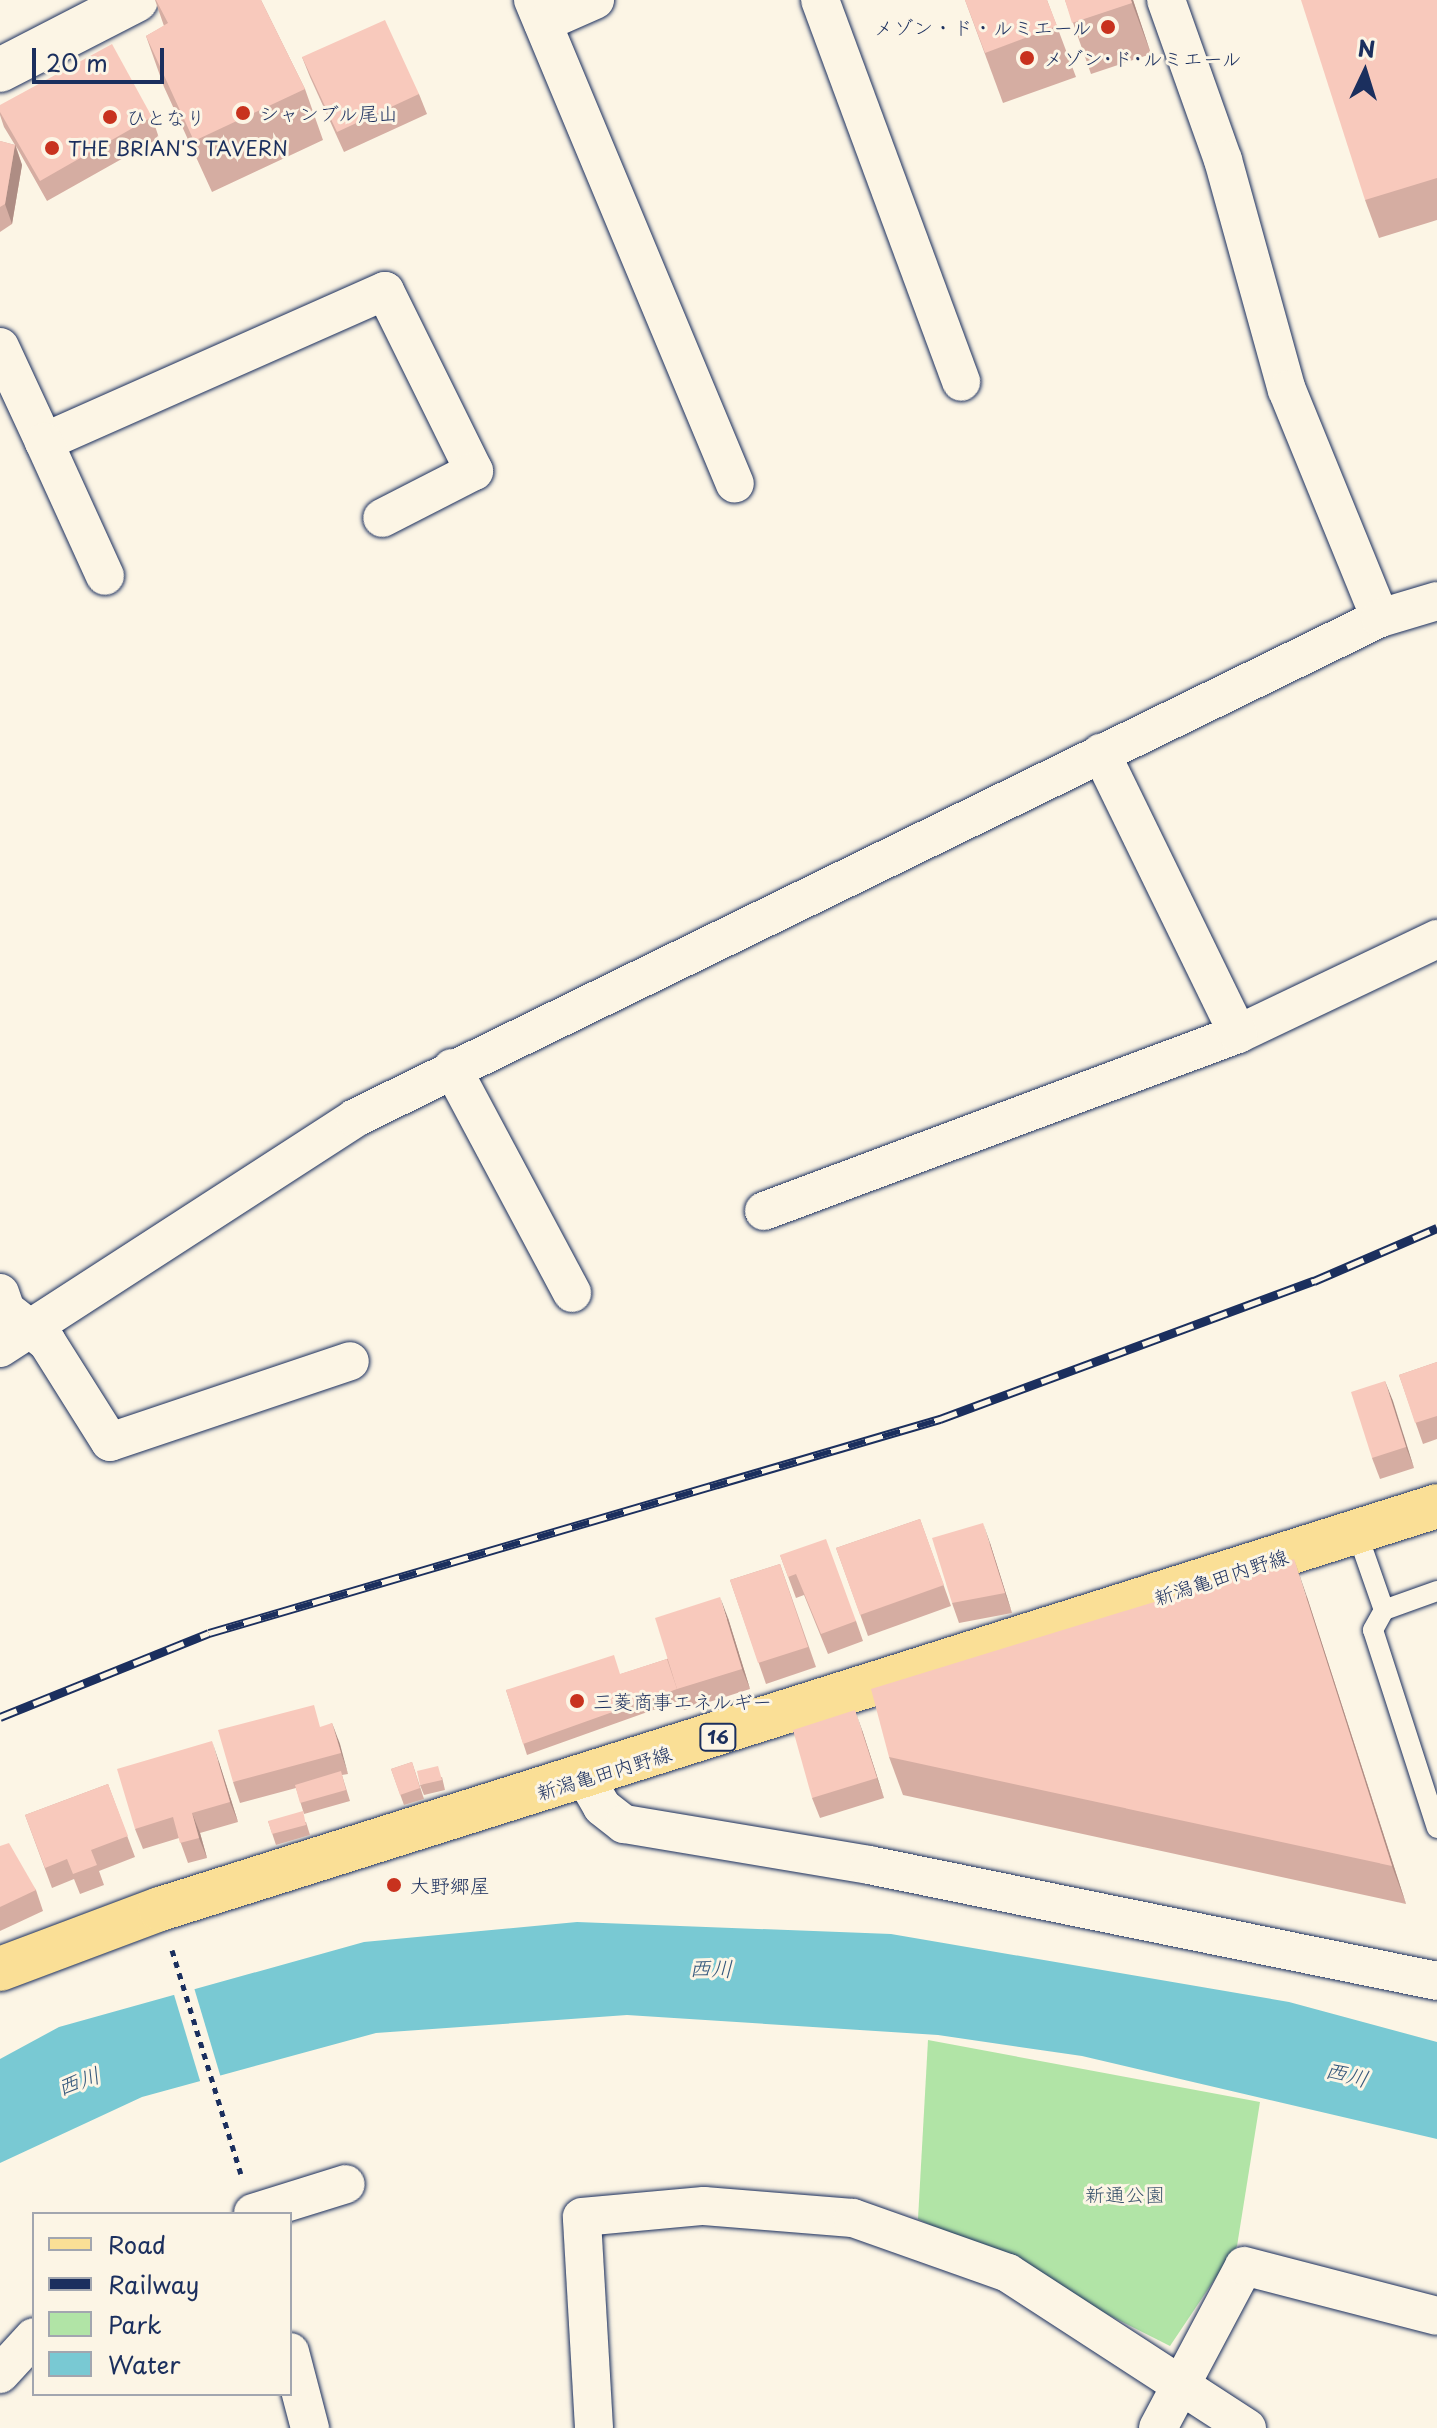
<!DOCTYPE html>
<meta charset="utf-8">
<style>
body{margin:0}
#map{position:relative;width:1437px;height:2428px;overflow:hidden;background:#fcf5e5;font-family:"Playpen Sans","Klee One",sans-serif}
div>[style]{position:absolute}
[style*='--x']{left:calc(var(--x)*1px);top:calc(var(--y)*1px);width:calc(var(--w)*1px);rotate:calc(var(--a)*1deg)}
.green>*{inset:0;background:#b1e4a6}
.water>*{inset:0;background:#79c9d3}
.pier>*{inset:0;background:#fcf5e5}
.path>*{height:5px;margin-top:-2.5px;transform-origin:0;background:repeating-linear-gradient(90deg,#1b2f5e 0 6px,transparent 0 12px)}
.roads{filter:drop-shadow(0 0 2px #1b2f5e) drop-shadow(0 0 2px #1b2f5e)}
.service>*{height:20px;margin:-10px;padding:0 10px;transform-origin:10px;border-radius:10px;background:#fcf5e5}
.minor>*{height:38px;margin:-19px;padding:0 19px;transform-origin:19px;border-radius:19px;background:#fcf5e5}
.tertiary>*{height:44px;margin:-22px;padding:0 22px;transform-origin:22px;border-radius:22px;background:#fcf5e5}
.primary>*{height:44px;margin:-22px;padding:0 22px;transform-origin:22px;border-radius:22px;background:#fadf96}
.rail>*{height:9px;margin-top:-4.5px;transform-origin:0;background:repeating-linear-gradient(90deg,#fcf5e5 0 18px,#1b2f5e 0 36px);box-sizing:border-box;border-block:2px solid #1b2f5e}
.wall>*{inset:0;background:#d5ada2}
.shaded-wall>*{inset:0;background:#ae8d84}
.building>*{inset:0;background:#f8c9bc}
.dots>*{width:22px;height:22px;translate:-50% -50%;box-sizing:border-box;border:4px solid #fcf5e5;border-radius:50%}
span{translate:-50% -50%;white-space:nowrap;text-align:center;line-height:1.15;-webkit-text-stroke:6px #fcf5e5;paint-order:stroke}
.shield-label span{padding:2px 6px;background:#fcf5e5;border:2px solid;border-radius:6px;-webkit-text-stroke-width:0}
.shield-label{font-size:18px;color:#1b2f5e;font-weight:700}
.poi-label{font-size:20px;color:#1b2f5e}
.right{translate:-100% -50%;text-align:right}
.left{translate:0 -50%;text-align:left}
.street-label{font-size:20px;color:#1b2f5e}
.park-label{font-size:20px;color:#39536c}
.water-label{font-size:22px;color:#32567b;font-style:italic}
.legend{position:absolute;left:32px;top:2212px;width:260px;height:184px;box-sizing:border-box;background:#fcf5e5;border:2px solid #a2a6af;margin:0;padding:10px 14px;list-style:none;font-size:24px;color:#1b2f5e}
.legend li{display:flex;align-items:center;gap:16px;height:40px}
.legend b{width:40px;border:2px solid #a2a6af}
.north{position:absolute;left:1325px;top:32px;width:80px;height:80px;-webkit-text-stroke:6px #fcf5e5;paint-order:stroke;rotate:4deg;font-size:22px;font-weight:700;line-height:32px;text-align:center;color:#1b2f5e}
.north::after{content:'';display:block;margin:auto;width:28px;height:36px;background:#1b2f5e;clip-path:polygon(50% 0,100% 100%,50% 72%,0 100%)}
.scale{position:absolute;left:32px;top:48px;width:132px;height:36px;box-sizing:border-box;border:4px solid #1b2f5e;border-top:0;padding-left:10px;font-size:24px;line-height:28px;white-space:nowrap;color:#1b2f5e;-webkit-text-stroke:6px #fcf5e5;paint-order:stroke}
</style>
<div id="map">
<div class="green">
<i style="clip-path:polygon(928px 2040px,1260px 2102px,1237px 2246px,1170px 2346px,918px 2219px)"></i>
</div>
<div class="water">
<i style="clip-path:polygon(577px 1922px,891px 1934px,1289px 2002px,1437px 2042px,1437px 2139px,1082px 2056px,938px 2035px,627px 2015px,376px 2033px,142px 2097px,0 2163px,0 2059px,59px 2027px,364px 1942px)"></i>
</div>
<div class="pier">
<i style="clip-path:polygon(192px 1981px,221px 2078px,201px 2084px,172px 1988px)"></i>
</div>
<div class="path">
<i style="--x:172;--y:1950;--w:234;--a:72.9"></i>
</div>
<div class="roads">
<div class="service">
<i style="--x:1357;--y:1533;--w:82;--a:70.7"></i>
<i style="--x:1384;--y:1610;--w:56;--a:-19.7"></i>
<i style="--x:1384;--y:1610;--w:23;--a:119"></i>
<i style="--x:1373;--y:1630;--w:208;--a:72.1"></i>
</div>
<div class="minor">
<i style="--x:533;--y:0;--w:524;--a:67.35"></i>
<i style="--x:820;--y:0;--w:407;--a:69.7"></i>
<i style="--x:1166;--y:0;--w:170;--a:70.4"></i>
<i style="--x:1223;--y:160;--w:239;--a:74.5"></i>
<i style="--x:1287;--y:390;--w:246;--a:67.8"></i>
<i style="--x:543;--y:23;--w:57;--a:-23.9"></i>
<i style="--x:0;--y:347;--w:105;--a:65.1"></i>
<i style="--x:44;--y:442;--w:373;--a:-23.9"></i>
<i style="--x:385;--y:291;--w:201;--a:63.7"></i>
<i style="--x:474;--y:471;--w:103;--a:152.9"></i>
<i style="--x:44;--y:442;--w:147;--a:65.5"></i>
<i style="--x:1238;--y:1034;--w:221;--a:-25.5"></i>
<i style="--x:452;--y:1068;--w:255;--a:61.9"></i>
<i style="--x:764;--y:1211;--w:506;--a:-20.48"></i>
<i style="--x:1238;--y:1034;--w:313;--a:-116"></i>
<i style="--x:0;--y:1293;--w:18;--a:71"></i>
<i style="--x:6;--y:1310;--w:52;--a:38"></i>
<i style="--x:47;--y:1342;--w:118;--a:57.8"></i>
<i style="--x:110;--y:1442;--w:253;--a:-18.6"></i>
<i style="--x:0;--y:1348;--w:423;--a:-32.9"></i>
<i style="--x:355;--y:1118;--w:1140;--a:-26"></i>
<i style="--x:1380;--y:618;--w:59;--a:-16.6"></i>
<i style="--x:586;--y:1779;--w:32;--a:60"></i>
<i style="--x:602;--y:1807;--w:28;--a:38"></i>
<i style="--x:624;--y:1824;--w:248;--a:9.5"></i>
<i style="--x:869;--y:1865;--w:580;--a:11.54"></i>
<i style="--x:253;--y:2213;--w:97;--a:-17.3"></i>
<i style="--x:290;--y:2352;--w:79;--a:75.3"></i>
<i style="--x:0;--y:2374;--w:50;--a:-47.4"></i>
<i style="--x:594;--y:2428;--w:211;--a:-93.3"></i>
<i style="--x:582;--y:2217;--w:122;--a:-5.2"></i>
<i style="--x:704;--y:2206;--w:149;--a:4.6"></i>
<i style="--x:853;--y:2218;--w:164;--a:19.5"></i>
<i style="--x:1008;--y:2273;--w:285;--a:33"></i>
<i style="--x:1158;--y:2428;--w:183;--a:-62"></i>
<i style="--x:1244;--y:2266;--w:199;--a:14.5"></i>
</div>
<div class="tertiary">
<i style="--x:0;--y:70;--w:153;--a:-27.2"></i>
</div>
<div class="primary">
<i style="--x:0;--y:1969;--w:171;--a:-20.6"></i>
<i style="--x:160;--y:1909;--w:1339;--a:-17.51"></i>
</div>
</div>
<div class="rail">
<i style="--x:0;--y:1717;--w:225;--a:-21.9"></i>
<i style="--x:209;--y:1633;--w:762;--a:-16.32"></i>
<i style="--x:940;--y:1419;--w:399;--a:-20.3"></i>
<i style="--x:1314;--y:1281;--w:134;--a:-23.3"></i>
</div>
<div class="wall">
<i style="clip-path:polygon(155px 0,261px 0,305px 89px,323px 140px,212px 192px,164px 87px,146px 36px,164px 26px)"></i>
<i style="clip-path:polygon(965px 0,1047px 0,1076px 77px,1003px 103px)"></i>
<i style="clip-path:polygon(1065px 0,1133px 0,1151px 54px,1091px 74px)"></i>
<i style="clip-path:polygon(1437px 0,1437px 220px,1379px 238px,1365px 200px)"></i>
<i style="clip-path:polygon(302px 57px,419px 94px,427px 114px,344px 152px,310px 77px)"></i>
<i style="clip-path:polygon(0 105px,152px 117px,159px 138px,47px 201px,16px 146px,22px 165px,12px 224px,0 232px,0 141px,15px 145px,4px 127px,0 115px)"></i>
<i style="clip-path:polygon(1437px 1362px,1437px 1439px,1423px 1444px,1399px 1375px)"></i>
<i style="clip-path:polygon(1385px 1381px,1414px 1468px,1380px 1479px,1372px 1458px)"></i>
<i style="clip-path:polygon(920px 1519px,951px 1606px,868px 1636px,836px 1548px)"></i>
<i style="clip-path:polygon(990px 1543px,1012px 1613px,959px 1623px,952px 1603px)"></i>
<i style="clip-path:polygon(780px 1555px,856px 1621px,863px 1641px,828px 1654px,804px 1595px,796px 1598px)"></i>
<i style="clip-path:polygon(780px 1564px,816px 1667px,766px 1684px,730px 1580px)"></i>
<i style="clip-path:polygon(1307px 1597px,1406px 1904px,903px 1795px,889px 1757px)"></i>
<i style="clip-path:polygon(728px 1618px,750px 1689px,684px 1710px,681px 1700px,527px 1755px,506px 1690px,621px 1674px,667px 1659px)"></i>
<i style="clip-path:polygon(332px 1723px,348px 1774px,342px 1775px,350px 1801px,304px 1814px,296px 1788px,240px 1803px,233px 1782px)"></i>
<i style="clip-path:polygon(862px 1730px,884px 1798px,820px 1818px,812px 1798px)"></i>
<i style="clip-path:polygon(219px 1762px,238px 1822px,200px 1833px,207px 1858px,188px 1863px,179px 1838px,143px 1849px,135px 1829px)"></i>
<i style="clip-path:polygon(412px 1762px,424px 1799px,404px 1805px,391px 1769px)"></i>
<i style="clip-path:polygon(442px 1777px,445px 1790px,424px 1795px,420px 1785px)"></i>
<i style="clip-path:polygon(108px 1784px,135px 1857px,99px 1871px,104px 1885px,80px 1894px,74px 1879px,52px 1888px,25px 1815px)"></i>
<i style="clip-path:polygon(268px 1821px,306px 1822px,310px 1835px,276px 1845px)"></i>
<i style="clip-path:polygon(0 1846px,36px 1890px,43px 1911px,0 1931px)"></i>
</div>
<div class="shaded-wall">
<i style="clip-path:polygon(1131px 0,1133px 0,1151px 54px)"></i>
<i style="clip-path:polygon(15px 145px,22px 165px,12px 224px,5px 204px)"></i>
<i style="clip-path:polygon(1385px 1381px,1393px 1401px,1414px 1468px,1406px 1447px)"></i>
<i style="clip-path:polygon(983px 1523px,990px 1543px,1012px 1613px,1005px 1593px)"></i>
<i style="clip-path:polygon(1294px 1559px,1307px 1597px,1406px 1904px,1392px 1866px)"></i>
<i style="clip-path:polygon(720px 1597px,728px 1618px,750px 1689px,742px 1669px)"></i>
<i style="clip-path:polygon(855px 1710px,862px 1730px,884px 1798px,877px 1778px)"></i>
<i style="clip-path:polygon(332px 1723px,340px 1744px,348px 1774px,341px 1753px)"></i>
<i style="clip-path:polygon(212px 1741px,219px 1762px,238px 1822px,230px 1802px)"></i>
<i style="clip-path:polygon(192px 1813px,200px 1833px,207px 1858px,199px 1838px)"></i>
</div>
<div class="building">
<i style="clip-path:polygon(156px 0,261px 0,305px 89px,194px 141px,146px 36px,168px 23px)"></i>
<i style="clip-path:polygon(965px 0,1047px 0,1057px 26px,985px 53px)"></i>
<i style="clip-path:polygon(1065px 0,1131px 0,1132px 3px,1072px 23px)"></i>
<i style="clip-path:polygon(1301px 0,1437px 0,1437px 178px,1365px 200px)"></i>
<i style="clip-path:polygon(385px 20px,419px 94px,337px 132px,302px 57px)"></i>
<i style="clip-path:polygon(112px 44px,152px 117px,40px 181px,0 112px,0 105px)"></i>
<i style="clip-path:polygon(0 141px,15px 145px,5px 204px,0 207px)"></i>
<i style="clip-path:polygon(1437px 1362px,1437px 1416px,1415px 1423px,1399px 1375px)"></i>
<i style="clip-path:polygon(1385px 1381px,1406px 1447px,1372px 1458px,1351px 1392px)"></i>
<i style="clip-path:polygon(920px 1519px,944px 1585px,860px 1615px,836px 1548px)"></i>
<i style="clip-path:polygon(983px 1523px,1005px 1593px,952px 1603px,932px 1538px)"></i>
<i style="clip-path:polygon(826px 1539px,856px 1621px,821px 1634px,796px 1574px,788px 1577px,780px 1555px)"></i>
<i style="clip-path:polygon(1294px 1559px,1392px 1866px,889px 1757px,871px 1689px)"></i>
<i style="clip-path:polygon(780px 1564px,808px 1647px,758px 1663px,730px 1580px)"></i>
<i style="clip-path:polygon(720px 1597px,742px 1669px,677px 1689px,655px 1618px)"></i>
<i style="clip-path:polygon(614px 1655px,620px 1674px,667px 1659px,677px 1689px,523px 1744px,506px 1690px)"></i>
<i style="clip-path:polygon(314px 1705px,320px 1727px,332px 1723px,341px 1753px,233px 1782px,218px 1730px)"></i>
<i style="clip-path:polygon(855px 1710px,877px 1778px,812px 1798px,793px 1730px)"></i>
<i style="clip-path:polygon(212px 1741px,230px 1802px,192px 1813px,199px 1838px,180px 1843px,173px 1817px,135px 1829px,117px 1769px)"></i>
<i style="clip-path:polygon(412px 1762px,420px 1788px,400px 1795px,391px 1769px)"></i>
<i style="clip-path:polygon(438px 1766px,442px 1780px,420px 1785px,417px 1771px)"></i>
<i style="clip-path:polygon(341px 1771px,346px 1790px,300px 1803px,295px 1785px)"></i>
<i style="clip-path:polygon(108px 1784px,128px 1836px,91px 1850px,97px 1865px,73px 1874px,67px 1859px,45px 1868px,25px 1815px)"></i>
<i style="clip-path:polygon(303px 1811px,306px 1825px,272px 1834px,268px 1821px)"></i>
<i style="clip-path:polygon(9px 1843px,36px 1890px,0 1907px,0 1846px)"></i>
</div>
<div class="dots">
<i style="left:1108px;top:27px;background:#c8321e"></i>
<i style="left:1027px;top:58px;background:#c8321e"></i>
<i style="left:243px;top:113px;background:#c8321e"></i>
<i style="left:110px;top:117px;background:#c8321e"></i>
<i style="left:52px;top:148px;background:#c8321e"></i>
<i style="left:577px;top:1701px;background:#c8321e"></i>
<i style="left:394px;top:1885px;background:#c8321e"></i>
</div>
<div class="shield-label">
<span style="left:718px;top:1737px">16</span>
</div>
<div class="poi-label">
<span class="right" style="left:1092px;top:27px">メゾン・ド・ルミエール</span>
<span class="left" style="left:1043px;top:58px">メゾン･ド･ルミエール</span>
<span class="left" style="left:259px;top:113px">シャンブル尾山</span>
<span class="left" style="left:126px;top:117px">ひとなり</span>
<span class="left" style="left:68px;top:148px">THE BRIAN'S TAVERN</span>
<span class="left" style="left:593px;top:1701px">三菱商事エネルギー</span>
<span class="left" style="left:410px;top:1885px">大野郷屋</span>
</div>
<div class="street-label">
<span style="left:1221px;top:1577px;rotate:-18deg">新潟亀田内野線</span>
<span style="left:604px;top:1773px;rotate:-17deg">新潟亀田内野線</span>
</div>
<div class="park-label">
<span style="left:1125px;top:2194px">新通公園</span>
</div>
<div class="water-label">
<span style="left:711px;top:1967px;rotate:1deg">西川</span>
<span style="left:1347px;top:2073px;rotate:14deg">西川</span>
<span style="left:78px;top:2080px;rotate:-20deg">西川</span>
</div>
<ul class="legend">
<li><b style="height:10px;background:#fadf96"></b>Road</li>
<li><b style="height:10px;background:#1b2f5e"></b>Railway</li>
<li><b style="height:22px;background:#b1e4a6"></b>Park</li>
<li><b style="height:22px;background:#79c9d3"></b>Water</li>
</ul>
<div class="north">N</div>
<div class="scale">20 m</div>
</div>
